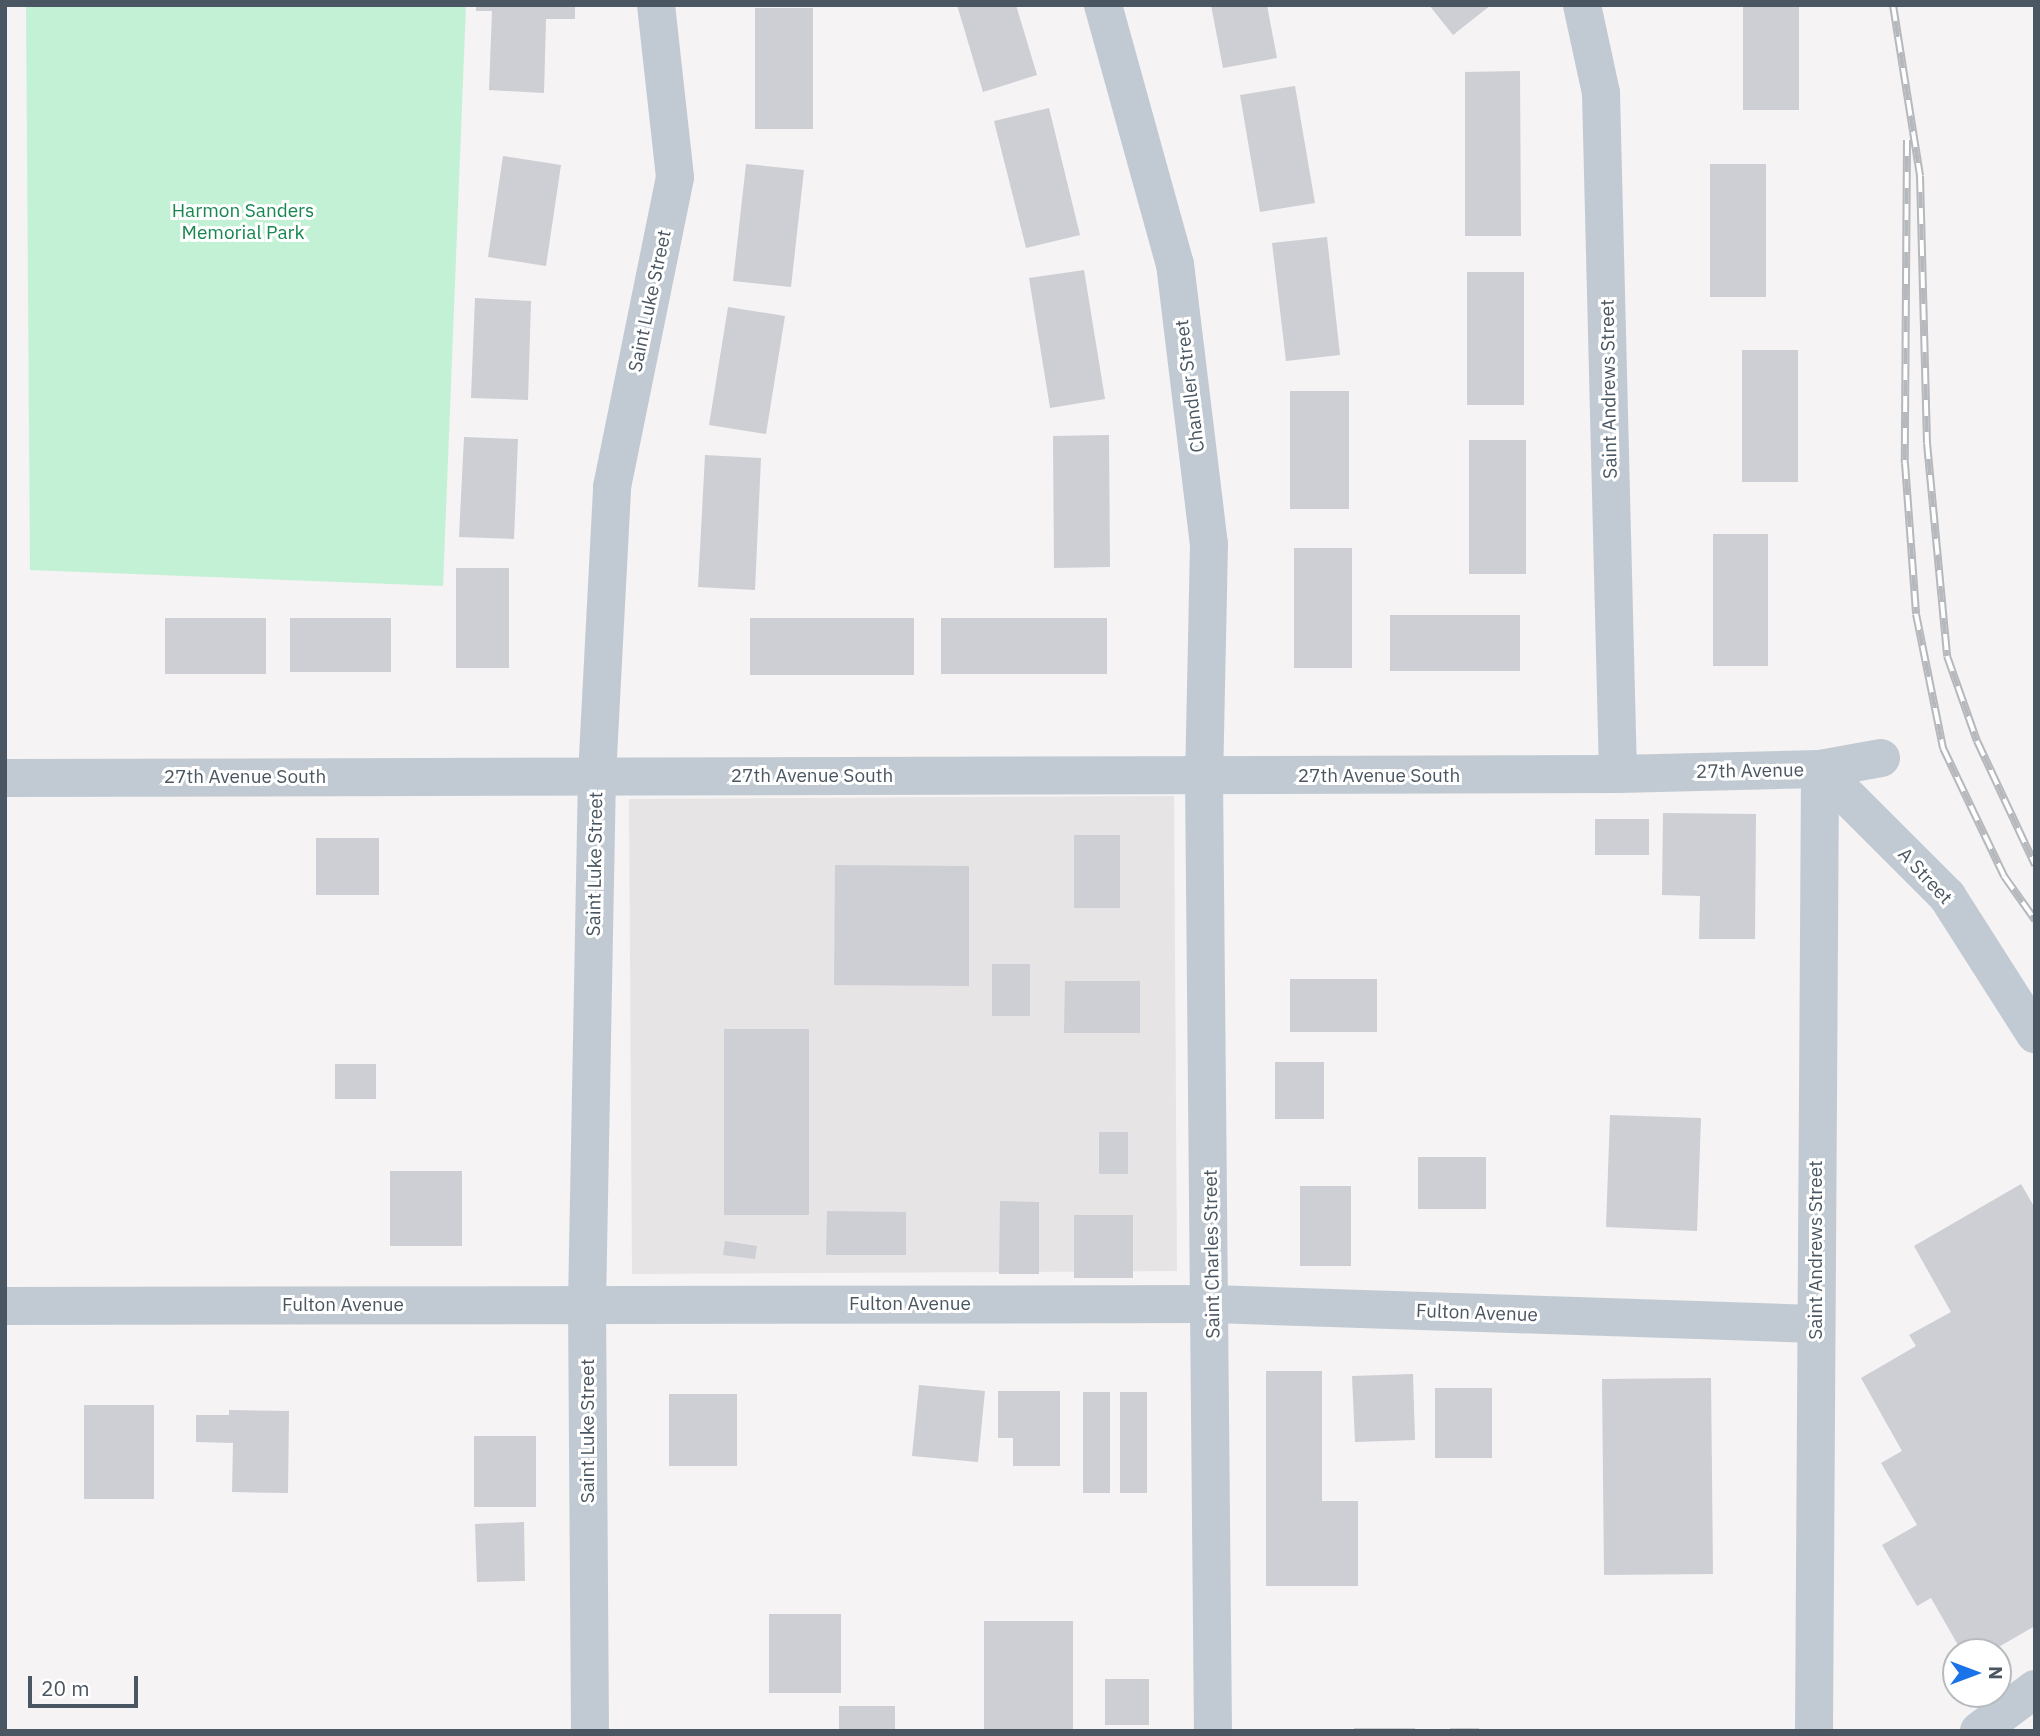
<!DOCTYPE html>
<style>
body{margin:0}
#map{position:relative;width:2040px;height:1736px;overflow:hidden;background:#f5f3f3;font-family:"IBM Plex Sans",sans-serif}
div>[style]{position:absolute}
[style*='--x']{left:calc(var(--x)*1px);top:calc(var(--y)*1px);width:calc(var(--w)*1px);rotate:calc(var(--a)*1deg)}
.education>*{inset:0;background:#e6e4e5}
.green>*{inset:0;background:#c3f1d5}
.building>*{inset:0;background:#cdcfd5}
.minor>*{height:38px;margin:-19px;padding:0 19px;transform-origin:19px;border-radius:19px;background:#c1cad2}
.rail>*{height:8px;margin-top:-4px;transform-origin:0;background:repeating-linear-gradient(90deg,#fff 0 16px,#b5b8bd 0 32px);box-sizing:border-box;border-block:2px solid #b5b8bd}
span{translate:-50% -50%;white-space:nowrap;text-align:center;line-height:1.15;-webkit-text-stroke:6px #fff;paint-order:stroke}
.park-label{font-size:19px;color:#17864f}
.street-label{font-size:19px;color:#4a5661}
.frame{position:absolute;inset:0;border:7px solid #4a5661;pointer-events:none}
.north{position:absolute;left:1942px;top:1638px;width:70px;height:70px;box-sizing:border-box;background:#fff;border:2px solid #b7bbc0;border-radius:50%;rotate:90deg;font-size:19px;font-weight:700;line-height:28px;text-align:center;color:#4a5661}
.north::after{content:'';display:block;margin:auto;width:24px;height:32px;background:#1a73e8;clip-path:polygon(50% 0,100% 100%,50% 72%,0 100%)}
.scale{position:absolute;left:28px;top:1676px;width:110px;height:32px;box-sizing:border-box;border:4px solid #4a5661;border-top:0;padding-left:9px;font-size:21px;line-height:24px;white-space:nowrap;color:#4a5661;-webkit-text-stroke:5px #fff;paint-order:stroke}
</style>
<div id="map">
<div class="education">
<i style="clip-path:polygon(1174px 796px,1177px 1271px,632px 1274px,629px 799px)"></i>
</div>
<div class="green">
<i style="clip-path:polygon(26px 5px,466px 5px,443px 586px,30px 570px)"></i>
</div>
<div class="building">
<i style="clip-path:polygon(476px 5px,575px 5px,575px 19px,546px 19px,544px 93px,489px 90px,492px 11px,476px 11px)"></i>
<i style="clip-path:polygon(957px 5px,1016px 5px,1037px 75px,983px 92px)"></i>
<i style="clip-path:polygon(1211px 5px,1267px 5px,1277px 58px,1223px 68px)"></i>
<i style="clip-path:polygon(1429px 5px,1491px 5px,1453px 35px)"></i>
<i style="clip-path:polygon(1743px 5px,1799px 5px,1799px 110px,1743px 110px)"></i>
<i style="clip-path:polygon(755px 8px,813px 8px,813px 129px,755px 129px)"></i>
<i style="clip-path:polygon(1520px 71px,1521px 236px,1465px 236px,1465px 72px)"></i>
<i style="clip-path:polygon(1295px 86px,1315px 203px,1260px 212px,1240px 95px)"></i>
<i style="clip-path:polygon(1049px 108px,1080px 235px,1026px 248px,994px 121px)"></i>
<i style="clip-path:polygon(503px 156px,561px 165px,546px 266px,488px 257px)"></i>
<i style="clip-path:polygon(746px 164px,804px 170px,791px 287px,733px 281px)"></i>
<i style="clip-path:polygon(1710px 164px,1766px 164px,1766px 297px,1710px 297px)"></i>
<i style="clip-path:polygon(1327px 237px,1340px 355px,1286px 361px,1272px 243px)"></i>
<i style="clip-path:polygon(1084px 270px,1105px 399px,1050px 408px,1029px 278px)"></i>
<i style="clip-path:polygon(1467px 272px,1524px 272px,1524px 405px,1467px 405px)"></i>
<i style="clip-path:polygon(475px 298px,531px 301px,528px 400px,471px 398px)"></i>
<i style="clip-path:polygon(728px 307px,785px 316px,766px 434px,709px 425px)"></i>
<i style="clip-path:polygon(1742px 350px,1798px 350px,1798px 482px,1742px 482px)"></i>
<i style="clip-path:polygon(1290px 391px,1349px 391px,1349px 509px,1290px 509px)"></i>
<i style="clip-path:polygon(1109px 435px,1110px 567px,1054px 568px,1053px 436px)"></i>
<i style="clip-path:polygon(464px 437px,518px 439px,514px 539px,459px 537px)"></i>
<i style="clip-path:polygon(1469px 440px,1526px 440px,1526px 574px,1469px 574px)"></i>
<i style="clip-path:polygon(705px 455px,761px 458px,755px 590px,698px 587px)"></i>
<i style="clip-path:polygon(1713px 534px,1768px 534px,1768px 666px,1713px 666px)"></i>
<i style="clip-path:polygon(1294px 548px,1352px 548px,1352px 668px,1294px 668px)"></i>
<i style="clip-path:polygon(456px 568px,509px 568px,509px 668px,456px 668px)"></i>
<i style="clip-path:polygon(1390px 615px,1520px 615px,1520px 671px,1390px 671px)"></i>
<i style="clip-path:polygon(165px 618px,266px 618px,266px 674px,165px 674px)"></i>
<i style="clip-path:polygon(290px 618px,391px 618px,391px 672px,290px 672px)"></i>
<i style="clip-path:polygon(750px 618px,914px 618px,914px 675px,750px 675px)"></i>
<i style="clip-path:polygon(941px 618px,1107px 618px,1107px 674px,941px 674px)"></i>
<i style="clip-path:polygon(1663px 813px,1756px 814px,1755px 939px,1699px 939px,1700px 896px,1662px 895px)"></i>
<i style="clip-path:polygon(1595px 819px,1649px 819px,1649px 855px,1595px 855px)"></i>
<i style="clip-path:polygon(1074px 835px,1120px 835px,1120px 908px,1074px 908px)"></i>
<i style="clip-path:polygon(316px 838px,379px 838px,379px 895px,316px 895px)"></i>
<i style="clip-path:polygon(835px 865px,969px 866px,969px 986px,834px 985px)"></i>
<i style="clip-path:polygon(992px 964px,1030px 964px,1030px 1016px,992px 1016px)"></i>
<i style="clip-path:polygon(1290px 979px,1377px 979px,1377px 1032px,1290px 1032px)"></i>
<i style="clip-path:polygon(1065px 981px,1140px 981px,1140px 1033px,1064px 1033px)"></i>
<i style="clip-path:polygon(724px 1029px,809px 1029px,809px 1215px,724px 1215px)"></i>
<i style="clip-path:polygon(1275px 1062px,1324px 1062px,1324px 1119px,1275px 1119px)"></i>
<i style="clip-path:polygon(335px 1064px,376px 1064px,376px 1099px,335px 1099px)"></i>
<i style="clip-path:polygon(1610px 1115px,1701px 1118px,1697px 1231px,1606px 1227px)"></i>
<i style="clip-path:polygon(1099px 1132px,1128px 1132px,1128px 1174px,1099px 1174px)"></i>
<i style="clip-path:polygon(1418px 1157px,1486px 1157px,1486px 1209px,1418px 1209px)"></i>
<i style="clip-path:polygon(390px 1171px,462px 1171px,462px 1246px,390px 1246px)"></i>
<i style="clip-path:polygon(2021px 1184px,2035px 1208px,2035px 1626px,1990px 1652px,1962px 1652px,1931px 1598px,1917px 1606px,1882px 1545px,1917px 1525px,1881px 1463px,1902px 1451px,1861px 1378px,1916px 1346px,1909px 1335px,1951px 1312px,1914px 1246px)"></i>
<i style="clip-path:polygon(1300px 1186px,1351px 1186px,1351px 1266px,1300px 1266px)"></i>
<i style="clip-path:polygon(1000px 1201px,1039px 1202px,1039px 1274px,999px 1274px)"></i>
<i style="clip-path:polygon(827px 1211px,906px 1212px,906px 1255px,826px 1255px)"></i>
<i style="clip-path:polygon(1074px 1215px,1133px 1215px,1133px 1278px,1074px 1278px)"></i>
<i style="clip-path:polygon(725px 1241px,757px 1246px,755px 1259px,723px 1255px)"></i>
<i style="clip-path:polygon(1266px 1371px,1322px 1371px,1322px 1501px,1358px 1501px,1358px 1586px,1266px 1586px)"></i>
<i style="clip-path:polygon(1413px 1374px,1415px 1440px,1355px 1442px,1352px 1376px)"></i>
<i style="clip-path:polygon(1711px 1378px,1713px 1574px,1604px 1575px,1602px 1379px)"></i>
<i style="clip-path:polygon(919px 1385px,985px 1391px,978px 1462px,912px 1456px)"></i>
<i style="clip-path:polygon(1435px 1388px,1492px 1388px,1492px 1458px,1435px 1458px)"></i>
<i style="clip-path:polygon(998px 1391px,1060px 1391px,1060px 1466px,1013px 1466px,1013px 1438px,998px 1438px)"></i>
<i style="clip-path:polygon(1083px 1392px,1110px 1392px,1110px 1493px,1083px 1493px)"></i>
<i style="clip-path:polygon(1120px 1392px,1147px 1392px,1147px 1493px,1120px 1493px)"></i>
<i style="clip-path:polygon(669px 1394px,737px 1394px,737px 1466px,669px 1466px)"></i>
<i style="clip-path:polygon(84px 1405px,154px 1405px,154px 1499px,84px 1499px)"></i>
<i style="clip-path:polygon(229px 1410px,289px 1411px,288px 1493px,232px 1492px,233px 1443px,196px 1442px,196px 1415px,229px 1415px)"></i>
<i style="clip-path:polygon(474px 1436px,536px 1436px,536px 1507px,474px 1507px)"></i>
<i style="clip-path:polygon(524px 1522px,525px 1581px,477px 1582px,475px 1524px)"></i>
<i style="clip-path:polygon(769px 1614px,841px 1614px,841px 1693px,769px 1693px)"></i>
<i style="clip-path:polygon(984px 1621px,1073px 1621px,1073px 1731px,984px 1731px)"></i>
<i style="clip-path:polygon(1105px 1679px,1149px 1679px,1149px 1725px,1105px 1725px)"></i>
<i style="clip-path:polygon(839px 1706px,895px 1706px,895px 1731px,839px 1731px)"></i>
<i style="clip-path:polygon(1354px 1728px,1415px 1728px,1415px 1731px,1354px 1731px)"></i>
<i style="clip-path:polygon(1450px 1728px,1479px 1728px,1479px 1731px,1450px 1731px)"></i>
</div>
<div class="minor">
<i style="--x:1103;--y:5;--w:269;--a:74.5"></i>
<i style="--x:1175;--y:264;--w:282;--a:83.1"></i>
<i style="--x:1209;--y:544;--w:233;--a:91.2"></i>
<i style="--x:1204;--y:777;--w:954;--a:89.46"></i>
<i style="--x:1582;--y:5;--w:90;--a:77.8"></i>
<i style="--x:1601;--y:93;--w:681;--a:88.57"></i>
<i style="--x:1820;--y:769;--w:180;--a:45"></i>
<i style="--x:1947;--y:896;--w:164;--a:57.5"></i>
<i style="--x:5;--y:778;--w:1613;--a:-0.14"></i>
<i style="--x:1618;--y:774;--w:202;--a:-1.4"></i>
<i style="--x:1820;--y:769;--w:62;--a:-10.2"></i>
<i style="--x:5;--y:1306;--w:1208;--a:-0.09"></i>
<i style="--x:1213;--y:1304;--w:602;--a:1.9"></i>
<i style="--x:590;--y:1731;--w:426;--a:-90.4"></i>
<i style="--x:587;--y:1305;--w:529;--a:-88.92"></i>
<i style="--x:597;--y:776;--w:289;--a:-87"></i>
<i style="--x:612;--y:487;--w:316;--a:-78.5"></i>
<i style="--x:675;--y:177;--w:173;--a:-96.3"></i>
<i style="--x:1814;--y:1731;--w:962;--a:-89.64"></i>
<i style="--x:1979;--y:1731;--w:70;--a:-36.9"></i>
</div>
<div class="rail">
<i style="--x:1893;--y:5;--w:173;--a:81"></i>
<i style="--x:1920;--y:176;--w:267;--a:88.5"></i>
<i style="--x:1927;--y:443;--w:214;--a:84.6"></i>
<i style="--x:1947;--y:656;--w:90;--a:70.6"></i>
<i style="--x:1977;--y:741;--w:137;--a:64.9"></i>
<i style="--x:1907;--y:140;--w:323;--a:90.4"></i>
<i style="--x:1905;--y:463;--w:151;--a:85.8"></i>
<i style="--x:1916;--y:614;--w:137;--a:78.6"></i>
<i style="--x:1943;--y:748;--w:142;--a:64.5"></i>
<i style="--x:2004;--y:876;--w:54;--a:54.8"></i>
</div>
<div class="park-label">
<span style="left:243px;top:222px">Harmon Sanders<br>Memorial Park</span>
</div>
<div class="street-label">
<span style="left:650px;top:301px;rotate:-78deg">Saint Luke Street</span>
<span style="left:1190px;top:386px;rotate:-97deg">Chandler Street</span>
<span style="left:1609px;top:389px;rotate:-91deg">Saint Andrews Street</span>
<span style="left:1750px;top:771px;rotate:-1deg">27th Avenue</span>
<span style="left:812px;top:776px">27th Avenue South</span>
<span style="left:1379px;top:776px">27th Avenue South</span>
<span style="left:245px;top:777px">27th Avenue South</span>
<span style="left:595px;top:864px;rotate:-89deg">Saint Luke Street</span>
<span style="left:1925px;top:876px;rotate:47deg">A Street</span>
<span style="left:1816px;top:1250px;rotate:-90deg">Saint Andrews Street</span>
<span style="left:1212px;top:1254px;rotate:-91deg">Saint Charles Street</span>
<span style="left:910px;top:1304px">Fulton Avenue</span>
<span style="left:343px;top:1305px">Fulton Avenue</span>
<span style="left:1477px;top:1313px;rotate:2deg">Fulton Avenue</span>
<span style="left:588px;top:1431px;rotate:-90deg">Saint Luke Street</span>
</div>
<div class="frame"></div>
<div class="north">N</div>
<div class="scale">20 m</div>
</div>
